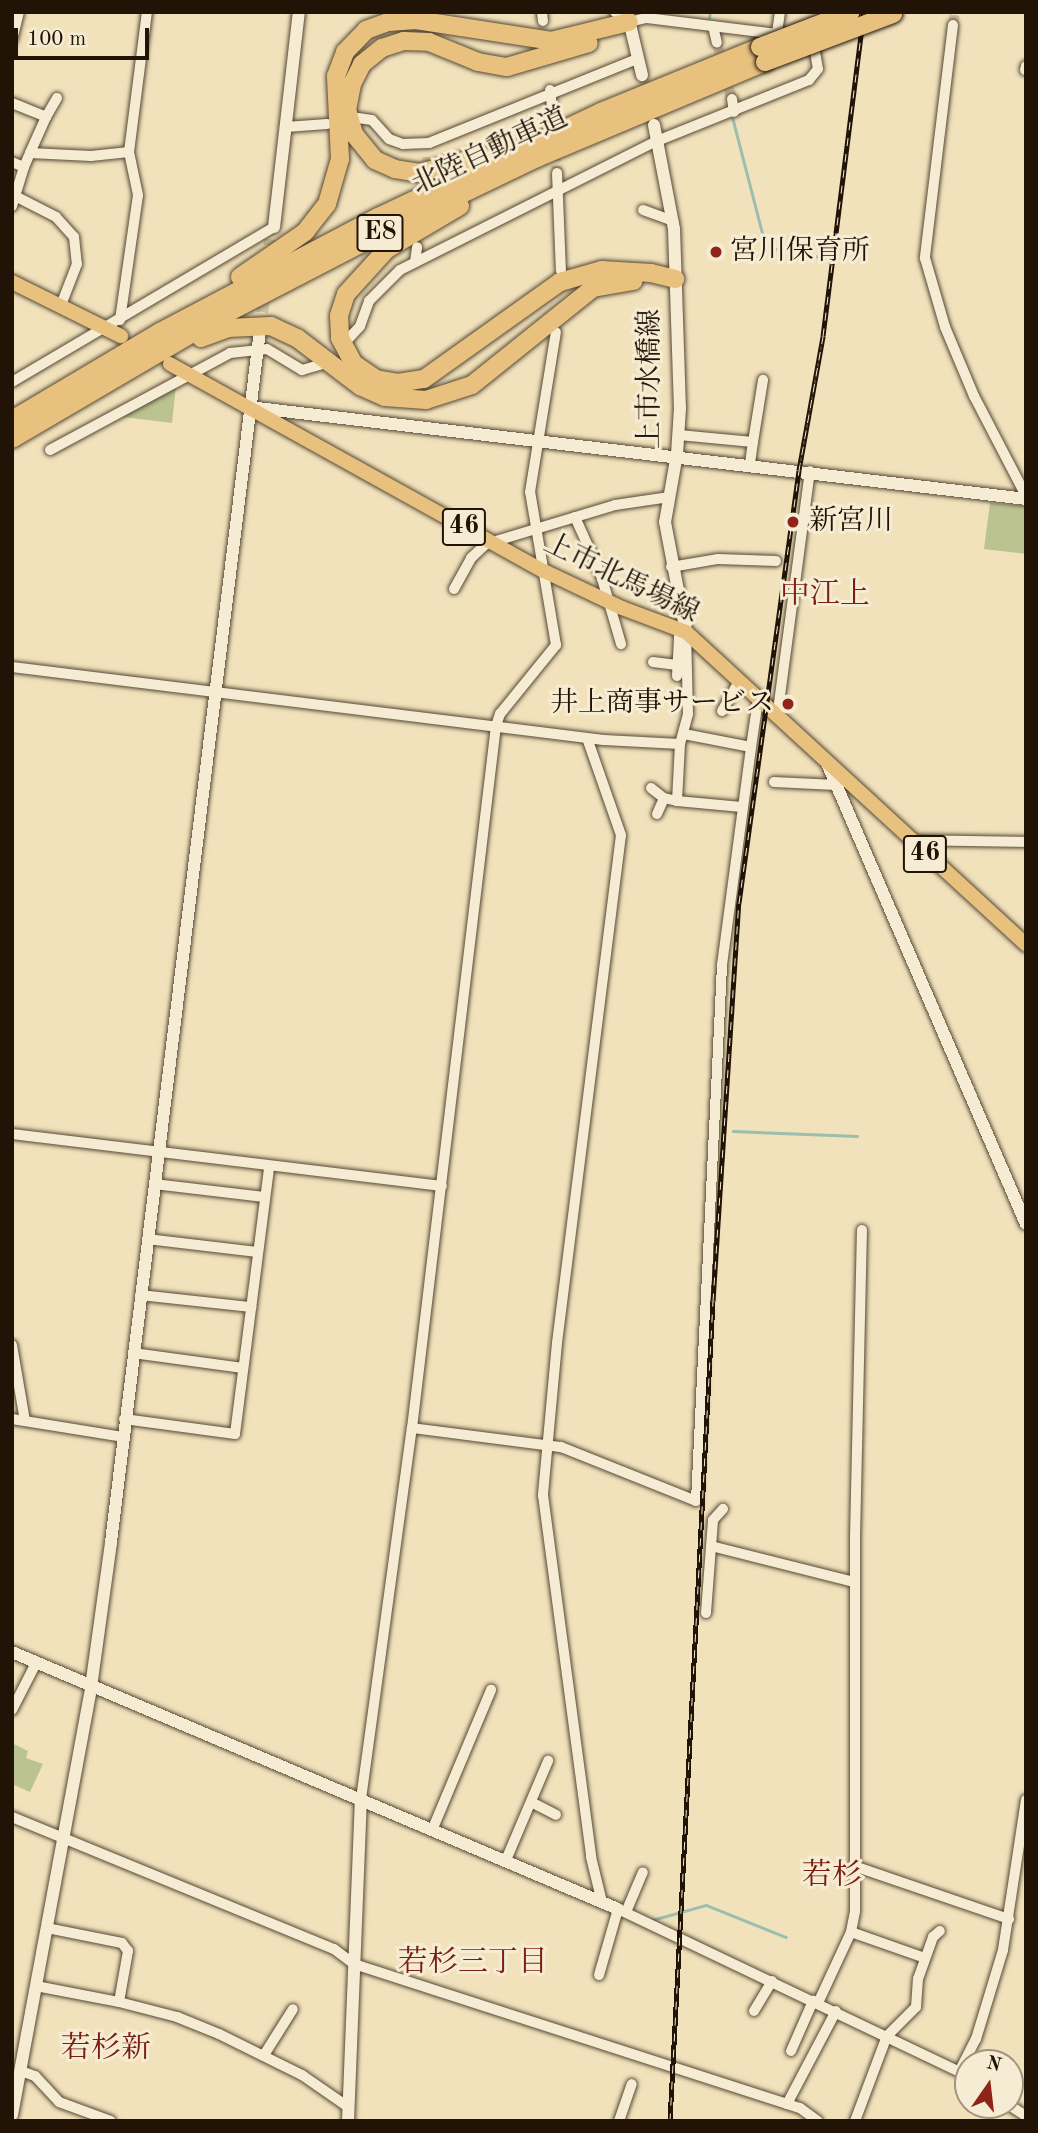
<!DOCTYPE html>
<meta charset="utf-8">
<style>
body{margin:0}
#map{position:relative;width:1038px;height:2133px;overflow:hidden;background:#f1e2bc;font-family:"Old Standard TT","Noto Serif JP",serif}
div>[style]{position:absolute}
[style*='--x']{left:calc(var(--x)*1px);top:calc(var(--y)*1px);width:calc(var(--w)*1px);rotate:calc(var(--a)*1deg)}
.green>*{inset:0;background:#bbc390}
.stream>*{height:2.5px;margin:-1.25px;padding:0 1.25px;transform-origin:1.25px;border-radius:1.25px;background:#9bbeae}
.street-tunnel>*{height:10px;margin-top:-5px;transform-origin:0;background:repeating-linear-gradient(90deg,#d2c3a1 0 10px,transparent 0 15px)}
.secondary-tunnel>*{height:12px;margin-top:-6px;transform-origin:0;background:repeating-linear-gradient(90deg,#d2c3a1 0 12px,transparent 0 18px)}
.roads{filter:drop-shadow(0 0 2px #554734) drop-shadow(0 0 2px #554734)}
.street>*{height:10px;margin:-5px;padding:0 5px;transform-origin:5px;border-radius:5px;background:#f6ecd3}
.secondary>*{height:12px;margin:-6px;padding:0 6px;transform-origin:6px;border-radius:6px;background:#f6ecd3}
.primary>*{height:14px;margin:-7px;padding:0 7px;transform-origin:7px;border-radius:7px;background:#e8c17e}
.highway>*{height:18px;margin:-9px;padding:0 9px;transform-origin:9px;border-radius:9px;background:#e8c17e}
.rail>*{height:5px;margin-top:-2.5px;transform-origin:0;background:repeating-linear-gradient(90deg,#f6ecd3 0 8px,#211306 0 16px);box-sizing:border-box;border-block:2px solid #211306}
.bridges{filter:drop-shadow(0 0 2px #211306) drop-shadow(0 0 2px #211306)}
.highway-bridge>*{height:18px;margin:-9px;padding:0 9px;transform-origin:9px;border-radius:9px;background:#e8c17e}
.dots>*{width:19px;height:19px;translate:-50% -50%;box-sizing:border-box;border:4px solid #f6ecd3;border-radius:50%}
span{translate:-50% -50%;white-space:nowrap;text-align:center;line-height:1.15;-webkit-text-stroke:6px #f6ecd3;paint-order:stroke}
.shield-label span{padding:2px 5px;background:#f6ecd3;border:2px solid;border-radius:5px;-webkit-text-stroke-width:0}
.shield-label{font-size:26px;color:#211306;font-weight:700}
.street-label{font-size:28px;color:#211306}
.poi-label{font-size:28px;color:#211306}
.left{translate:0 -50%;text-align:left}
.right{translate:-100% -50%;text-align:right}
.neighbourhood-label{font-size:30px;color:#7a1f14}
.frame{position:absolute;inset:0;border:14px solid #211306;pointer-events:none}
.north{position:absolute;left:954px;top:2049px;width:70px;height:70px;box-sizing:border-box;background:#f6ecd3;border:2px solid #a19581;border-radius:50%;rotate:14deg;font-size:19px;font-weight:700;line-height:28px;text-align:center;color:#211306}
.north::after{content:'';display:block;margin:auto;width:24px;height:32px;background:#8f2418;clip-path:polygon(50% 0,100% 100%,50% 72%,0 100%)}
.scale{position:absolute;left:14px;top:28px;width:135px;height:32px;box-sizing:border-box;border:4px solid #211306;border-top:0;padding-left:9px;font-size:21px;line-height:24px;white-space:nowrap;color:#211306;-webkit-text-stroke:5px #f6ecd3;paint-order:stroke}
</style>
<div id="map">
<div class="green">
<i style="clip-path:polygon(176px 386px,172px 423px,123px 417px)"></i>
<i style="clip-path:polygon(990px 503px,1026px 506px,1026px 554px,984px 549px)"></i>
<i style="clip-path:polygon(12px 1743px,28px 1751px,26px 1758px,43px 1764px,30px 1792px,12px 1784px)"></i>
</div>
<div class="stream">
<i style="--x:709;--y:18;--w:6;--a:-81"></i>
<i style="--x:725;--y:87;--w:12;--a:76"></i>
<i style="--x:733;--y:119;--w:132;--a:75.5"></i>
<i style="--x:766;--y:247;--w:61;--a:10.4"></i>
<i style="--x:733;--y:1131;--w:124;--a:2.3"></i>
<i style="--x:652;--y:1920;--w:56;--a:-15.5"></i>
<i style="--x:706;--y:1905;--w:86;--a:21.8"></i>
</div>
<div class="street-tunnel">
<i style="--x:953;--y:25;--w:13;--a:-81"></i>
<i style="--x:717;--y:43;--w:58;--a:75"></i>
<i style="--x:552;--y:106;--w:67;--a:85.7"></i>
<i style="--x:423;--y:197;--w:41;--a:-83"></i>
</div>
<div class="secondary-tunnel">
<i style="--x:267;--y:263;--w:24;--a:-83"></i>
<i style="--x:260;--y:330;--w:42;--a:-83.2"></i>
</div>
<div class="roads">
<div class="street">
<i style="--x:542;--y:12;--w:9;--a:84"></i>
<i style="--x:615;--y:12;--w:17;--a:36"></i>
<i style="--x:629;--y:22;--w:18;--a:-13"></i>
<i style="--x:647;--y:18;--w:139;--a:7"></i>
<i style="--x:953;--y:25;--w:235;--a:96.9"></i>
<i style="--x:925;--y:258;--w:72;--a:73.8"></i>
<i style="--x:945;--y:327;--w:75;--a:67.2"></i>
<i style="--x:974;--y:396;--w:113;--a:62.5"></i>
<i style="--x:713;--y:26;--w:17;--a:77"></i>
<i style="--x:777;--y:33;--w:21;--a:-82"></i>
<i style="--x:12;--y:40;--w:29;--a:-76"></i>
<i style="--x:1025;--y:70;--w:4;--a:-76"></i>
<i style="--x:550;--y:90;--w:16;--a:83"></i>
<i style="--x:732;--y:99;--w:13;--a:81"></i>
<i style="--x:12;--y:103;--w:37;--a:22"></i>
<i style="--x:46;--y:117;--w:39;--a:114"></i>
<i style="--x:46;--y:117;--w:22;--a:-60"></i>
<i style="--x:358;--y:118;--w:14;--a:8"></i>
<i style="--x:372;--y:120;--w:25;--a:48"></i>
<i style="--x:389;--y:139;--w:15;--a:20"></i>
<i style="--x:403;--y:144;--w:26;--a:-2"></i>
<i style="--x:429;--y:143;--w:224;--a:-22"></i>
<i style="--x:286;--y:127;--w:41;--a:-4.2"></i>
<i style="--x:12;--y:162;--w:13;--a:23"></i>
<i style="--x:24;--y:167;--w:41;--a:107.1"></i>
<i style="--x:24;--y:167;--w:15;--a:-67"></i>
<i style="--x:30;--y:153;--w:61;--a:2.8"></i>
<i style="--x:91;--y:156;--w:38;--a:-6"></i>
<i style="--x:557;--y:173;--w:98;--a:87.7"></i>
<i style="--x:17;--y:197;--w:44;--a:27.1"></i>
<i style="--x:56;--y:217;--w:27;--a:48"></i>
<i style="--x:74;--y:237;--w:27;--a:84"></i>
<i style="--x:77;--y:264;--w:44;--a:111.3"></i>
<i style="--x:643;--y:210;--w:32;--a:20"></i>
<i style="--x:415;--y:262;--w:15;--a:-82"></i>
<i style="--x:120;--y:320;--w:126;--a:-81.8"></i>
<i style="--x:138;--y:195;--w:44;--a:-101.8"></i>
<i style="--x:129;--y:152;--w:141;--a:-82.7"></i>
<i style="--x:349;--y:338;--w:16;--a:-47"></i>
<i style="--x:360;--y:326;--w:27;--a:-70"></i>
<i style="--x:369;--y:301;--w:44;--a:-45"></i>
<i style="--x:400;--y:270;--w:288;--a:-26.7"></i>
<i style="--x:657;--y:141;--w:164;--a:-21.9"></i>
<i style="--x:809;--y:80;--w:14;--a:-51"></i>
<i style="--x:818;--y:69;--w:29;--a:-100"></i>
<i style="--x:12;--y:382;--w:304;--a:-30.6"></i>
<i style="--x:679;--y:435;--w:74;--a:5.4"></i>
<i style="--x:753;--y:442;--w:21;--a:98"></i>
<i style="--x:753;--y:442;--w:63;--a:-80.8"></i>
<i style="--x:50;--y:450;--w:204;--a:-28.3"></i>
<i style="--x:230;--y:353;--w:37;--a:-6"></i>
<i style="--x:267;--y:349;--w:41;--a:31"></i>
<i style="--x:302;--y:370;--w:19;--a:-16"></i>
<i style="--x:575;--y:517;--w:64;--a:65.9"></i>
<i style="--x:601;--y:575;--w:72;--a:73.8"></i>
<i style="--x:671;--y:567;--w:48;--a:-9.7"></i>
<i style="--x:718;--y:559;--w:58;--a:2"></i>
<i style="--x:454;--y:589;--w:35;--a:-61"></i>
<i style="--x:471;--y:558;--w:21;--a:-43"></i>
<i style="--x:486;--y:544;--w:135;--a:-16.8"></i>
<i style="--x:615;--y:505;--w:55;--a:-8.4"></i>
<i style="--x:653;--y:662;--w:24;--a:7"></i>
<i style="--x:12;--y:667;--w:596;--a:7.03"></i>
<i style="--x:604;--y:740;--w:76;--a:3"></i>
<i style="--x:680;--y:744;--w:31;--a:-75"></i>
<i style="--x:688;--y:714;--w:82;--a:-91.4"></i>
<i style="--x:677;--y:676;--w:39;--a:-87"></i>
<i style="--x:679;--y:637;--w:9;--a:-36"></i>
<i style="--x:722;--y:711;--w:34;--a:-60"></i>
<i style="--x:777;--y:718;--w:249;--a:-82.4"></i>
<i style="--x:684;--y:734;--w:68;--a:11"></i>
<i style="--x:751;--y:747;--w:48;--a:-81.5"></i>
<i style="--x:587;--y:738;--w:103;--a:70.7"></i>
<i style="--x:621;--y:835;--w:512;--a:97.18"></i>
<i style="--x:557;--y:1343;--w:153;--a:95.3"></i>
<i style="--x:543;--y:1495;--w:365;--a:82.4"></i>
<i style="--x:591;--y:1857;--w:46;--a:76.3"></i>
<i style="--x:774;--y:782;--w:62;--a:2.8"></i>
<i style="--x:651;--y:788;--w:16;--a:38"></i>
<i style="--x:677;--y:801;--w:65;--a:5.3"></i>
<i style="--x:657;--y:814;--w:17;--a:-66"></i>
<i style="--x:664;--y:798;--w:13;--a:13"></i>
<i style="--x:677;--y:801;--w:57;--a:-87"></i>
<i style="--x:911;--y:840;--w:115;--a:1"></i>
<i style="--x:12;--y:1134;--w:433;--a:6.9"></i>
<i style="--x:154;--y:1184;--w:111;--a:6.7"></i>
<i style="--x:147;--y:1239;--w:111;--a:6.7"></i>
<i style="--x:140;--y:1295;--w:112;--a:6.2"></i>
<i style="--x:12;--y:1345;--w:77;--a:80.3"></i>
<i style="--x:133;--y:1353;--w:111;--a:7.8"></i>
<i style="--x:12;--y:1419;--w:112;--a:9.2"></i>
<i style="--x:124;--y:1419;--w:112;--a:7.7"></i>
<i style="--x:235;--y:1434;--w:268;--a:-82.7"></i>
<i style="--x:412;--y:1428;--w:150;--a:7.3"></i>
<i style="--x:561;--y:1447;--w:145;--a:21.8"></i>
<i style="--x:696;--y:1501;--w:537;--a:-87.22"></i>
<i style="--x:722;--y:965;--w:220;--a:-82.4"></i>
<i style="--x:711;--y:1546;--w:147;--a:14.1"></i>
<i style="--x:706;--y:1613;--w:93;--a:-85.7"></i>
<i style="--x:713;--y:1520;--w:15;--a:-48"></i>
<i style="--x:12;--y:1710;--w:53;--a:-62.9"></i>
<i style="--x:361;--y:1799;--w:374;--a:-82.2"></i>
<i style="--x:412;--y:1428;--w:707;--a:-83.18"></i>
<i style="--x:496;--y:726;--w:13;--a:-72"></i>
<i style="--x:500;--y:714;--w:89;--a:-50.9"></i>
<i style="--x:556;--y:645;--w:155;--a:-99.6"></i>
<i style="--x:530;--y:492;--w:162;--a:-80.8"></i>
<i style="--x:531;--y:1802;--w:28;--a:27"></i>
<i style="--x:12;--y:1817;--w:348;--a:22.3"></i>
<i style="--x:334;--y:1949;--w:25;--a:37"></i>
<i style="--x:354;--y:1964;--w:469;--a:17.9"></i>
<i style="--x:800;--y:2108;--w:22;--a:36"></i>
<i style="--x:433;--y:1828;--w:150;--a:-67.2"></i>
<i style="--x:506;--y:1860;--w:108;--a:-67"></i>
<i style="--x:854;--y:1866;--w:164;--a:18.9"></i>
<i style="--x:626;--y:1912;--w:43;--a:-67"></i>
<i style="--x:851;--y:1932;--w:78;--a:19.4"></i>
<i style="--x:599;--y:1975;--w:69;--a:-73.9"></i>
<i style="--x:618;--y:1909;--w:388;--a:25.5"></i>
<i style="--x:36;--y:1986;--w:85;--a:10.9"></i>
<i style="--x:119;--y:2002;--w:52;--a:-80"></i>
<i style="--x:128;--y:1951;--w:10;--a:-127"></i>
<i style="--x:122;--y:1943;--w:76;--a:-168.7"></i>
<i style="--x:119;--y:2002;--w:60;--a:14.5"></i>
<i style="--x:177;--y:2017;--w:45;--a:22"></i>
<i style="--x:219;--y:2034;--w:93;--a:26.3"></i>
<i style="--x:302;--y:2075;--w:56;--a:34.8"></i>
<i style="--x:818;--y:2003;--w:78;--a:-65.1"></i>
<i style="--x:851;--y:1932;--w:21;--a:-79"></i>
<i style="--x:855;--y:1911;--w:374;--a:-90"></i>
<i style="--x:855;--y:1537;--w:307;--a:-88.7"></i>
<i style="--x:754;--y:2011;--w:35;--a:-59"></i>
<i style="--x:791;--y:2051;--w:55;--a:-66.3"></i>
<i style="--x:264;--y:2055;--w:54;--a:-57.8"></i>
<i style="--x:960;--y:2070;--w:35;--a:-63"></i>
<i style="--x:976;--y:2039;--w:93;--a:-73.1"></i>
<i style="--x:1003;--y:1950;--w:152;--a:-81.3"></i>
<i style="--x:21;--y:2071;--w:15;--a:20"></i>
<i style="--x:35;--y:2076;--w:35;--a:47"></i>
<i style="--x:59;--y:2102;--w:55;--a:20.1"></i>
<i style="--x:787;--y:2104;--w:105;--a:-62.2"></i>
<i style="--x:1009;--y:2105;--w:20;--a:33"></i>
<i style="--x:619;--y:2121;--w:39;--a:-71"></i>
<i style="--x:855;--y:2121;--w:91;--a:-69.4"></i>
<i style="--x:887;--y:2036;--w:41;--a:-45"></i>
<i style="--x:916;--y:2007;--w:28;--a:-86"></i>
<i style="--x:918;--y:1979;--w:45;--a:-70.3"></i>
<i style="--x:933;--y:1937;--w:9;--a:-41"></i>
</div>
<div class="secondary">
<i style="--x:627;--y:12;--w:65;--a:76.6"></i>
<i style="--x:654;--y:125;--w:106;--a:79.1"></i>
<i style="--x:674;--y:229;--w:179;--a:88.1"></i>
<i style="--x:680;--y:408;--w:46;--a:93.7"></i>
<i style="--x:677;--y:454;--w:69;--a:100"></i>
<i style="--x:665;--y:522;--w:112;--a:79.2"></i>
<i style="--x:274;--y:227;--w:216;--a:-83.4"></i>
<i style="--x:249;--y:407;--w:782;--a:6.75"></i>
<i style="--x:826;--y:761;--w:504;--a:66.64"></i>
<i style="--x:12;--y:1652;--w:658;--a:22.98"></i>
<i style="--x:12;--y:2115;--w:435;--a:-79.5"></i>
<i style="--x:91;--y:1687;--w:146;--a:-82.1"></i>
<i style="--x:111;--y:1542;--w:1221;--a:-82.99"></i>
<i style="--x:348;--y:2121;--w:322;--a:-87.7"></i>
</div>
<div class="primary">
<i style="--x:12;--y:282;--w:122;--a:26.4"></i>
<i style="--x:170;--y:364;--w:427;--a:29"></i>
<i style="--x:544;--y:571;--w:86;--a:25.4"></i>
<i style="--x:622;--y:608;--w:68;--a:20.6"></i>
<i style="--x:686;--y:632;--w:462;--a:42.6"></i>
</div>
<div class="highway">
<i style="--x:482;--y:156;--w:64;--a:164.7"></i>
<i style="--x:420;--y:173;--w:25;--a:-171"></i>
<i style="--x:395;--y:169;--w:22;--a:-156"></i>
<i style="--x:375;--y:160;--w:33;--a:-129"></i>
<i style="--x:354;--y:134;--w:25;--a:-106"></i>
<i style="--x:347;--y:110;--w:26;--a:-79"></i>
<i style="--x:352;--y:84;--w:22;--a:-63"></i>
<i style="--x:362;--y:64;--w:26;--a:-39"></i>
<i style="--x:382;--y:48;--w:23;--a:-18"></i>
<i style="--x:404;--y:41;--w:25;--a:2"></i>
<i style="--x:429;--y:42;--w:53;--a:22.2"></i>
<i style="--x:478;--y:62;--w:29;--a:10"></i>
<i style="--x:507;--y:67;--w:85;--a:-16.3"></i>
<i style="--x:460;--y:206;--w:85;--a:149.5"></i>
<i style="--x:387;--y:249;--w:61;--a:132.3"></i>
<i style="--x:346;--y:294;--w:23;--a:108"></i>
<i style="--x:339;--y:316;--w:22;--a:87"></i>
<i style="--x:340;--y:338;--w:30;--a:62"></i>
<i style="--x:354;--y:364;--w:27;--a:34"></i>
<i style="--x:376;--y:379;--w:22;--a:10"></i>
<i style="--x:398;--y:383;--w:26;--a:-9"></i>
<i style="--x:424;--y:379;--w:167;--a:-35.5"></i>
<i style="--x:560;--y:282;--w:44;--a:-15.9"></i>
<i style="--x:602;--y:270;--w:49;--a:3.5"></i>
<i style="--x:651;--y:273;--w:25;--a:14"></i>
<i style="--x:240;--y:277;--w:79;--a:-34.7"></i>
<i style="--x:305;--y:232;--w:36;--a:-52"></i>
<i style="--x:327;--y:204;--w:47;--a:-73.9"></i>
<i style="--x:340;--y:159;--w:83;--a:-92.8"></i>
<i style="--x:336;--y:76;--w:26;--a:-69"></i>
<i style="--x:345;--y:52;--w:30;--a:-46"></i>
<i style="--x:366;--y:30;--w:23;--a:-20"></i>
<i style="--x:388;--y:22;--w:28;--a:-4"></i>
<i style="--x:416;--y:20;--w:137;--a:8.8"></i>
<i style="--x:551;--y:41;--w:80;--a:-13.7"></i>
<i style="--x:201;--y:338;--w:29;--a:-20"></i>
<i style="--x:228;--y:328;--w:43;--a:-2.7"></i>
<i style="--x:271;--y:326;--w:29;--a:25"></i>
<i style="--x:297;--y:338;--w:79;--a:37.3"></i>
<i style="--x:360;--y:386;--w:27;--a:24"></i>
<i style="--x:385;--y:397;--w:41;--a:4.2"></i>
<i style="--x:426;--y:400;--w:48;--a:-18.1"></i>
<i style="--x:472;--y:385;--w:155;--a:-38.7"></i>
<i style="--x:593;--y:288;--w:41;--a:-9.9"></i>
<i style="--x:12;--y:420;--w:172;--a:-30.7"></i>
<i style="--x:160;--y:332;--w:246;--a:-27.8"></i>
<i style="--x:378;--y:217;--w:246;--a:-25.2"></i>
<i style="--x:601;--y:112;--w:172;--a:-22.2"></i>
<i style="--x:12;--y:439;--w:249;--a:-30.4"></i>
<i style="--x:227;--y:313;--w:178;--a:-27.4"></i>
<i style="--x:385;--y:231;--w:169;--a:-25.7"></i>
<i style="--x:537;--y:158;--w:247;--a:-22.8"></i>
</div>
</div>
<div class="rail">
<i style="--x:670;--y:2121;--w:821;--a:-87"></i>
<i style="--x:713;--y:1301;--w:399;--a:-86.3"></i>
<i style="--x:739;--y:903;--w:437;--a:-82.1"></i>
<i style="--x:799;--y:470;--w:136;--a:-79.8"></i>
<i style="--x:823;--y:336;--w:327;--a:-82.8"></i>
</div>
<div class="bridges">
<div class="highway-bridge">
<i style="--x:760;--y:47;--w:97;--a:-21"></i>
<i style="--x:765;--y:62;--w:137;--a:-20.6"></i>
</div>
</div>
<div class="dots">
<i style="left:716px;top:252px;background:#8f2418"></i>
<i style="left:793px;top:522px;background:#8f2418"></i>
<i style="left:788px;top:704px;background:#8f2418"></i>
</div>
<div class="shield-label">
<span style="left:380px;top:233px">E8</span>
<span style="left:464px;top:527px">46</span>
<span style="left:925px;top:854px">46</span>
</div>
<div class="street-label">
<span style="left:490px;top:152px;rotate:-25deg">北陸自動車道</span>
<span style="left:651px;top:379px;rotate:-90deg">上市水橋線</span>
<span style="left:621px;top:579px;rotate:26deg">上市北馬場線</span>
</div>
<div class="poi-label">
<span class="left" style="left:730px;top:252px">宮川保育所</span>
<span class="left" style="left:809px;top:522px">新宮川</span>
<span class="right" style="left:774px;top:704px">井上商事サービス</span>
</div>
<div class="neighbourhood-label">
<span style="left:825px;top:595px">中江上</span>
<span style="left:832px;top:1876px">若杉</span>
<span style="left:473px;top:1963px">若杉三丁目</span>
<span style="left:106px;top:2049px">若杉新</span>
</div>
<div class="frame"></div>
<div class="north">N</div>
<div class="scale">100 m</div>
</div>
